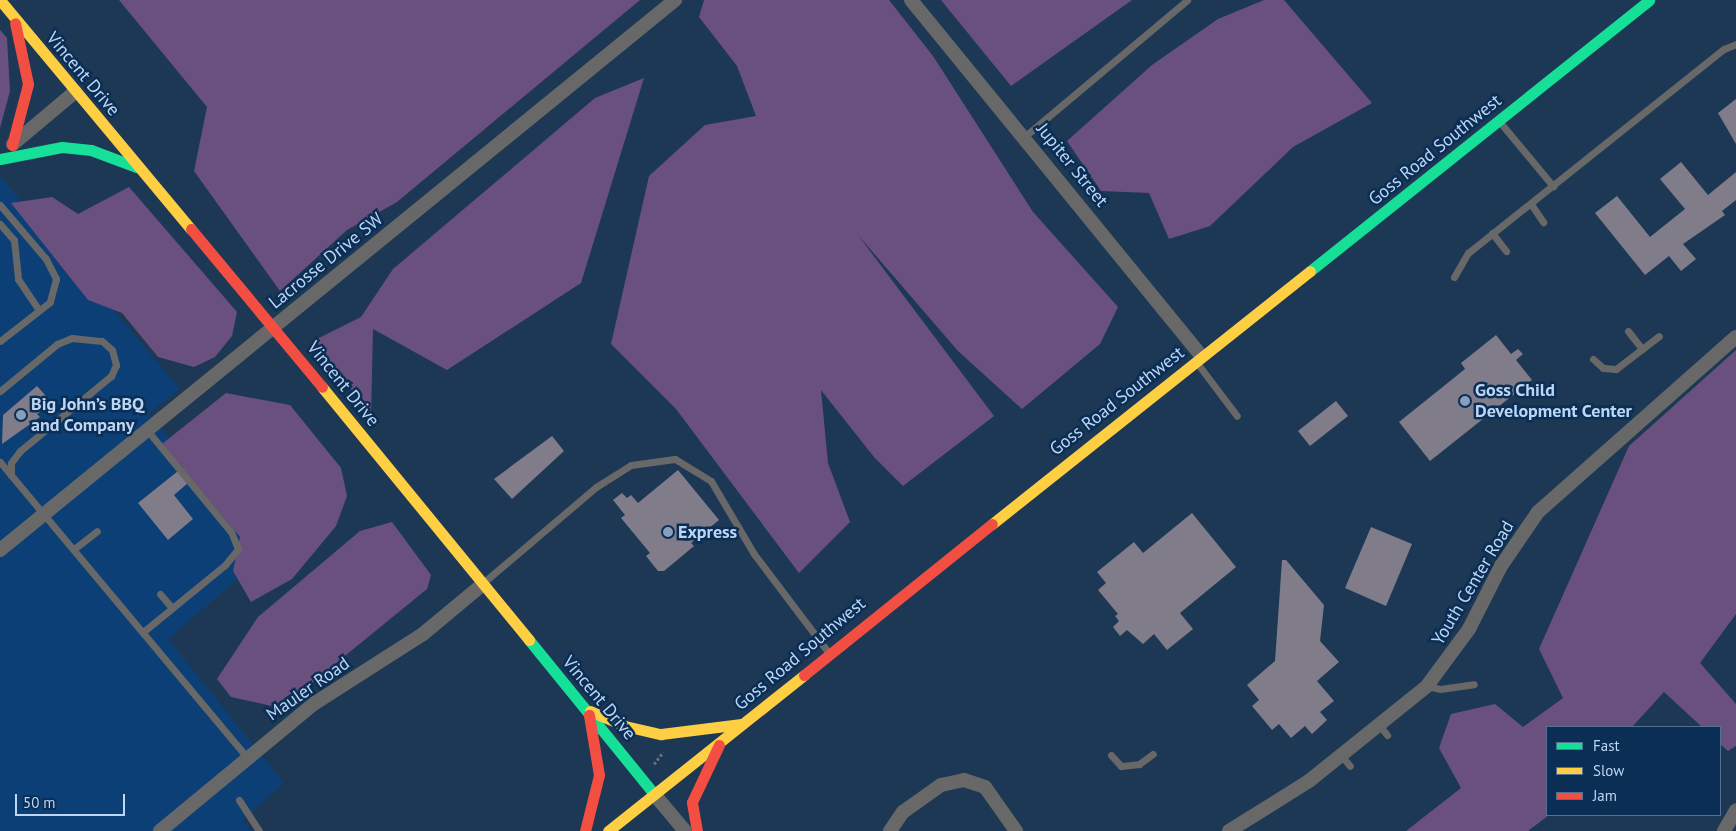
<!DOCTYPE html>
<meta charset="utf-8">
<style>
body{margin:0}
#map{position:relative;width:1736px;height:831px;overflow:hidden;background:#1d3854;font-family:"PT Sans",sans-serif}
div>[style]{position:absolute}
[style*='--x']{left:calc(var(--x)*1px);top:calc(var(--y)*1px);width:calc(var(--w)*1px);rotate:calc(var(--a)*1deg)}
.built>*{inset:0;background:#0c3f75}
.forest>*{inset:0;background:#6a507f}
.building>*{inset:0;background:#817c8a}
.path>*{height:2.5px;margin-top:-1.25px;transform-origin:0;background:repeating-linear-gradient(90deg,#6a6f74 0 2.5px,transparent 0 5px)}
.lane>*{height:7px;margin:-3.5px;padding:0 3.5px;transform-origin:3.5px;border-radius:3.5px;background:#686868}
.street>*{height:14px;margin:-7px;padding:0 7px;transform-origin:7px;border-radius:7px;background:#686868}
.fast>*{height:11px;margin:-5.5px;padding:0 5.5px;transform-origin:5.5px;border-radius:5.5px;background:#16e098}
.slow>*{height:11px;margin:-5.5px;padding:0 5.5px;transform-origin:5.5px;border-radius:5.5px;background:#ffcf43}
.jam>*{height:11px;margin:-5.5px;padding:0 5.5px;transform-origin:5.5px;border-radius:5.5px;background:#f24e42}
.dots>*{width:14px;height:14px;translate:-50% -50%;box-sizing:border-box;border:2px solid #0b2e55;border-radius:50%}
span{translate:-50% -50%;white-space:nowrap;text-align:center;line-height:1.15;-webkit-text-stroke:5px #0b2e55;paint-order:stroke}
.street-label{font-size:18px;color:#bdd6f5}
.poi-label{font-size:18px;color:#bdd6f5;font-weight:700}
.left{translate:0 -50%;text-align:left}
.legend{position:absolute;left:1546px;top:726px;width:175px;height:90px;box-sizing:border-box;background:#0b2e55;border:1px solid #527195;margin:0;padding:6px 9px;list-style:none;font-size:15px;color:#bdd6f5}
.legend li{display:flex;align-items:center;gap:10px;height:25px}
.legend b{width:25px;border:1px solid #527195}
.scale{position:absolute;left:15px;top:794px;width:110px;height:22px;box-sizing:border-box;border:2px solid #bdd6f5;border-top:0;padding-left:6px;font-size:15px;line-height:18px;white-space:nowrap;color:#bdd6f5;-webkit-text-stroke:4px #0b2e55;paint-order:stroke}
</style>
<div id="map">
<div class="built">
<i style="clip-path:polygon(0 176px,180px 389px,149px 413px,263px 557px,168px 639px,284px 783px,243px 820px,251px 831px,0 831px)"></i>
</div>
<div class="forest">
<i style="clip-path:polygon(119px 0,640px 0,397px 202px,347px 230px,280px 291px,194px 171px,207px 107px)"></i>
<i style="clip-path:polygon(704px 0,889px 0,933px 56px,1033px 212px,1118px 307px,1100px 344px,1022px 409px,958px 351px,858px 235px,994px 416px,903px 486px,874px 457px,821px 390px,828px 463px,850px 522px,799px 573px,676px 409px,611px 344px,649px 176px,705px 125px,756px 116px,737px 66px,699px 17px)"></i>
<i style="clip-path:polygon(941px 0,1132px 0,1011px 86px)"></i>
<i style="clip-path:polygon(1264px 0,1284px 0,1372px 103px,1293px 147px,1210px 226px,1169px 239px,1149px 193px,1101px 191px,1067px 141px,1152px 65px,1218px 19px)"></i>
<i style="clip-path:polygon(0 30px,7px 38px,10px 91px,0 128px)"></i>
<i style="clip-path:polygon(644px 78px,581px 283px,447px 370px,373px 329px,371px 416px,315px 340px,361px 317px,393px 269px,595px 98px)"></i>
<i style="clip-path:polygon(129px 187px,237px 312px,232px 336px,215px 357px,194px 367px,158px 357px,122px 313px,88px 300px,11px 203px,52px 197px,78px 214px)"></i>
<i style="clip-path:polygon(1736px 350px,1736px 614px,1700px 663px,1736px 704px,1736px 746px,1728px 751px,1720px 744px,1720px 727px,1702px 727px,1664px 692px,1632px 727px,1547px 727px,1549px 815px,1528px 831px,1406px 831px,1461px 788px,1439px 748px,1451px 714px,1495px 704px,1523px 727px,1563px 698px,1539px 649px,1629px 446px)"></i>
<i style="clip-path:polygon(226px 393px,290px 405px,341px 468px,347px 496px,336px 526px,292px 579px,251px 602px,233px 571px,240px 537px,162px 444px)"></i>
<i style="clip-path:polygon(392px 522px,431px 575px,427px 589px,281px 708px,231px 697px,217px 679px,258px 617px,360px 531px)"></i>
</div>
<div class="building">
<i style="clip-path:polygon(1736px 99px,1736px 144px,1718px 113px)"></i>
<i style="clip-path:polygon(1681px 162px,1708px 195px,1736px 172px,1736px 200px,1722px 211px,1725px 215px,1683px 244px,1696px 259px,1681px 271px,1669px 256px,1645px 275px,1595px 213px,1617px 196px,1650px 237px,1685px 209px,1660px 179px)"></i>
<i style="clip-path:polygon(1496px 335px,1511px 354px,1518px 349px,1523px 354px,1516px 360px,1532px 380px,1430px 461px,1399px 422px,1465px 369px,1461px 363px)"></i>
<i style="clip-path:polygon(37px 386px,46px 396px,38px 402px,44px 409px,37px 414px,40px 417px,2px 444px,3px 415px)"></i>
<i style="clip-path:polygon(1336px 401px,1348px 416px,1310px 446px,1298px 431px)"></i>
<i style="clip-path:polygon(552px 436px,564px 451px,512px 499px,494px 479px)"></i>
<i style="clip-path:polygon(678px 470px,719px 520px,691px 543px,694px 546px,664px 571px,658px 571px,646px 556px,650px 553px,621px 518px,625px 515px,613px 500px,622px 493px,627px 498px,631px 495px,638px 503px)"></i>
<i style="clip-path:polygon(178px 471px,188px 483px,174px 495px,193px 519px,168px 540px,138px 503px)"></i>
<i style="clip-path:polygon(1192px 513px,1236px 567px,1180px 613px,1193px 629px,1167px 650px,1154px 634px,1143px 644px,1127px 630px,1120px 636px,1113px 627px,1119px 621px,1115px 616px,1118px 614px,1098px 590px,1106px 583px,1097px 572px,1134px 542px,1143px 553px)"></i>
<i style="clip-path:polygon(1371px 527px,1412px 544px,1386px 606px,1345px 588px)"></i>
<i style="clip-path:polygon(1282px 560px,1286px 560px,1324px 605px,1320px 641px,1339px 662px,1317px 681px,1334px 701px,1320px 712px,1327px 720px,1312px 734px,1305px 726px,1291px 738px,1279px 724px,1272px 730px,1252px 706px,1259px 700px,1247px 685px,1275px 661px)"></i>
</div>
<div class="path">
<i style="--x:654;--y:764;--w:15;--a:-53"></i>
</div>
<div class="lane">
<i style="--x:1499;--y:121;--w:85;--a:50.3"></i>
<i style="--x:1024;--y:137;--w:213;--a:-40"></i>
<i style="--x:1531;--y:204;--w:22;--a:56"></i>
<i style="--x:0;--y:205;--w:71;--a:49.6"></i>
<i style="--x:46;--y:259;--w:22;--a:63"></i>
<i style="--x:56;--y:279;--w:24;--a:105"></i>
<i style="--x:50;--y:302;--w:63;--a:142"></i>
<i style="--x:0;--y:224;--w:21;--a:49"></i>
<i style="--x:14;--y:240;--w:39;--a:84"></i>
<i style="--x:18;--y:279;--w:37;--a:56"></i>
<i style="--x:1492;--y:233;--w:23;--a:52"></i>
<i style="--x:1454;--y:277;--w:28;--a:-60"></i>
<i style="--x:1468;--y:253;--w:327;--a:-38.6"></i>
<i style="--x:1724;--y:49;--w:13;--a:-23"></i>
<i style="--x:1628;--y:331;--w:23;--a:52"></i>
<i style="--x:1593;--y:359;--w:13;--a:42"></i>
<i style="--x:1603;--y:368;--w:13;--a:4"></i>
<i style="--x:1616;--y:369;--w:54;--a:-37.5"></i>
<i style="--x:1197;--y:363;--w:66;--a:53"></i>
<i style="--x:0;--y:391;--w:74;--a:-39.5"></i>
<i style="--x:57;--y:344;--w:16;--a:-22"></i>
<i style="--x:72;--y:338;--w:30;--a:6"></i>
<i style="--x:102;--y:341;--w:13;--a:42"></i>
<i style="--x:112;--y:350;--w:16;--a:75"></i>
<i style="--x:116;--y:365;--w:12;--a:114"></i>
<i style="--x:111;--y:376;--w:118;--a:140.5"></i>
<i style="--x:20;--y:451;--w:15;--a:127"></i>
<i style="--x:11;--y:463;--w:12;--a:90"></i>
<i style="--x:0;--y:462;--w:385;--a:50.1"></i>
<i style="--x:74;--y:549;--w:29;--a:-38"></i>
<i style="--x:484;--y:582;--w:147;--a:-40.3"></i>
<i style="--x:596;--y:487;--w:41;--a:-32.2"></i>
<i style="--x:631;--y:465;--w:44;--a:-7.8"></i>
<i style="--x:675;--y:459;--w:42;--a:31.4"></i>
<i style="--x:711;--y:481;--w:85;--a:59.5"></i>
<i style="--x:754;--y:554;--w:123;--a:52.9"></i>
<i style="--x:160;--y:594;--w:18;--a:49"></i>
<i style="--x:143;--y:632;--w:106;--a:-39.3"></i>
<i style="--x:225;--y:565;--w:21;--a:-51"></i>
<i style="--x:238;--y:549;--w:18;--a:-112"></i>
<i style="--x:231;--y:532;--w:132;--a:-129.5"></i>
<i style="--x:1427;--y:686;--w:13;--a:13"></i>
<i style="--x:1440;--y:689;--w:34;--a:-8"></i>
<i style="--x:1379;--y:725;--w:13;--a:51"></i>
<i style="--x:1111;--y:755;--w:15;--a:48"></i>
<i style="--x:1121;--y:766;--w:18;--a:-6"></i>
<i style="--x:1139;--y:764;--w:17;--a:-36"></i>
<i style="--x:1341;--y:755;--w:14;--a:51"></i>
<i style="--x:239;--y:800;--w:37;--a:57"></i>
</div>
<div class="street">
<i style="--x:911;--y:0;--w:459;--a:50.8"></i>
<i style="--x:13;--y:144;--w:81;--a:-40"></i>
<i style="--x:0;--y:550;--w:871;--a:-39.17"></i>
<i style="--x:654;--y:794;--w:48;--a:50"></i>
<i style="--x:160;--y:831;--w:201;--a:-39.6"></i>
<i style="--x:315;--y:703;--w:128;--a:-32.6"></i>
<i style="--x:423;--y:634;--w:78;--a:-39.8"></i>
<i style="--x:890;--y:831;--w:23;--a:-56"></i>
<i style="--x:903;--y:812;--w:47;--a:-35.4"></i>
<i style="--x:941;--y:785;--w:24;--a:-12"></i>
<i style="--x:964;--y:780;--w:22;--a:18"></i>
<i style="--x:985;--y:787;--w:54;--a:54.8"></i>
<i style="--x:1229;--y:831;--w:94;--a:-32"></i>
<i style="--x:1309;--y:781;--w:151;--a:-38.8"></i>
<i style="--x:1427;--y:686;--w:71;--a:-53.6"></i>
<i style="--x:1469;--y:629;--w:71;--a:-63.1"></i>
<i style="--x:1501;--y:566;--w:65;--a:-55.6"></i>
<i style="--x:1538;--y:512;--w:264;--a:-41.5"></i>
<i style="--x:1724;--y:831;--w:24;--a:-60"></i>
</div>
<div class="fast">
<i style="--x:0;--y:159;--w:63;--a:-11"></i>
<i style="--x:62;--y:147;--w:29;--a:6"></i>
<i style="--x:91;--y:150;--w:48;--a:20.7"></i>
<i style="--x:1310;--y:271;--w:434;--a:-38.6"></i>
<i style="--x:529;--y:640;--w:198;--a:50.9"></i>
</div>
<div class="slow">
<i style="--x:0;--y:0;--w:298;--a:50.2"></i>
<i style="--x:322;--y:387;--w:327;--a:50.7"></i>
<i style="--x:992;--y:524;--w:406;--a:-38.5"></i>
<i style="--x:590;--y:711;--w:38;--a:23"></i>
<i style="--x:625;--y:726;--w:37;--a:13"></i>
<i style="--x:661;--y:734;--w:81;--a:-7.1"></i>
<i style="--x:608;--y:831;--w:251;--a:-38.5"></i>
</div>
<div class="jam">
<i style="--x:12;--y:145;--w:63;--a:-75.3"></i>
<i style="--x:28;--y:84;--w:62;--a:-102"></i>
<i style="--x:191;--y:229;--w:205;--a:50.3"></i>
<i style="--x:804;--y:675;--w:241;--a:-38.8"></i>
<i style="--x:585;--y:831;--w:58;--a:-76"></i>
<i style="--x:599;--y:775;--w:61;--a:-99.5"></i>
<i style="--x:697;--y:831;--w:29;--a:-100"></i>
<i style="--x:692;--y:802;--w:63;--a:-64.7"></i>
</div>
<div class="dots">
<i style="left:1465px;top:401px;background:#859fbd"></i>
<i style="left:21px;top:415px;background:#859fbd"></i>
<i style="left:668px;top:532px;background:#859fbd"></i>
</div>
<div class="street-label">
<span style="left:83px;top:74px;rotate:50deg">Vincent Drive</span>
<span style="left:1435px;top:150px;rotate:-39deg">Goss Road Southwest</span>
<span style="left:1072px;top:165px;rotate:51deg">Jupiter Street</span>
<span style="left:326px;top:261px;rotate:-39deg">Lacrosse Drive SW</span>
<span style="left:343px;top:384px;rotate:51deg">Vincent Drive</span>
<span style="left:1117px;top:401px;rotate:-38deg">Goss Road Southwest</span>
<span style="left:1473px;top:583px;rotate:-59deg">Youth Center Road</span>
<span style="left:800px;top:654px;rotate:-40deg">Goss Road Southwest</span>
<span style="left:308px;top:689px;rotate:-35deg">Mauler Road</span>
<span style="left:599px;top:698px;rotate:50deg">Vincent Drive</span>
</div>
<div class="poi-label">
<span class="left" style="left:1475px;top:401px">Goss Child<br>Development Center</span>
<span class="left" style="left:31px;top:415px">Big John’s BBQ<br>and Company</span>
<span class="left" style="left:678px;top:532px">Express</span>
</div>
<ul class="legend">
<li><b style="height:6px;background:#16e098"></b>Fast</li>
<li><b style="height:6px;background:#ffcf43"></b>Slow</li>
<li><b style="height:6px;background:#f24e42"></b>Jam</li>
</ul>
<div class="scale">50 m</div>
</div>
